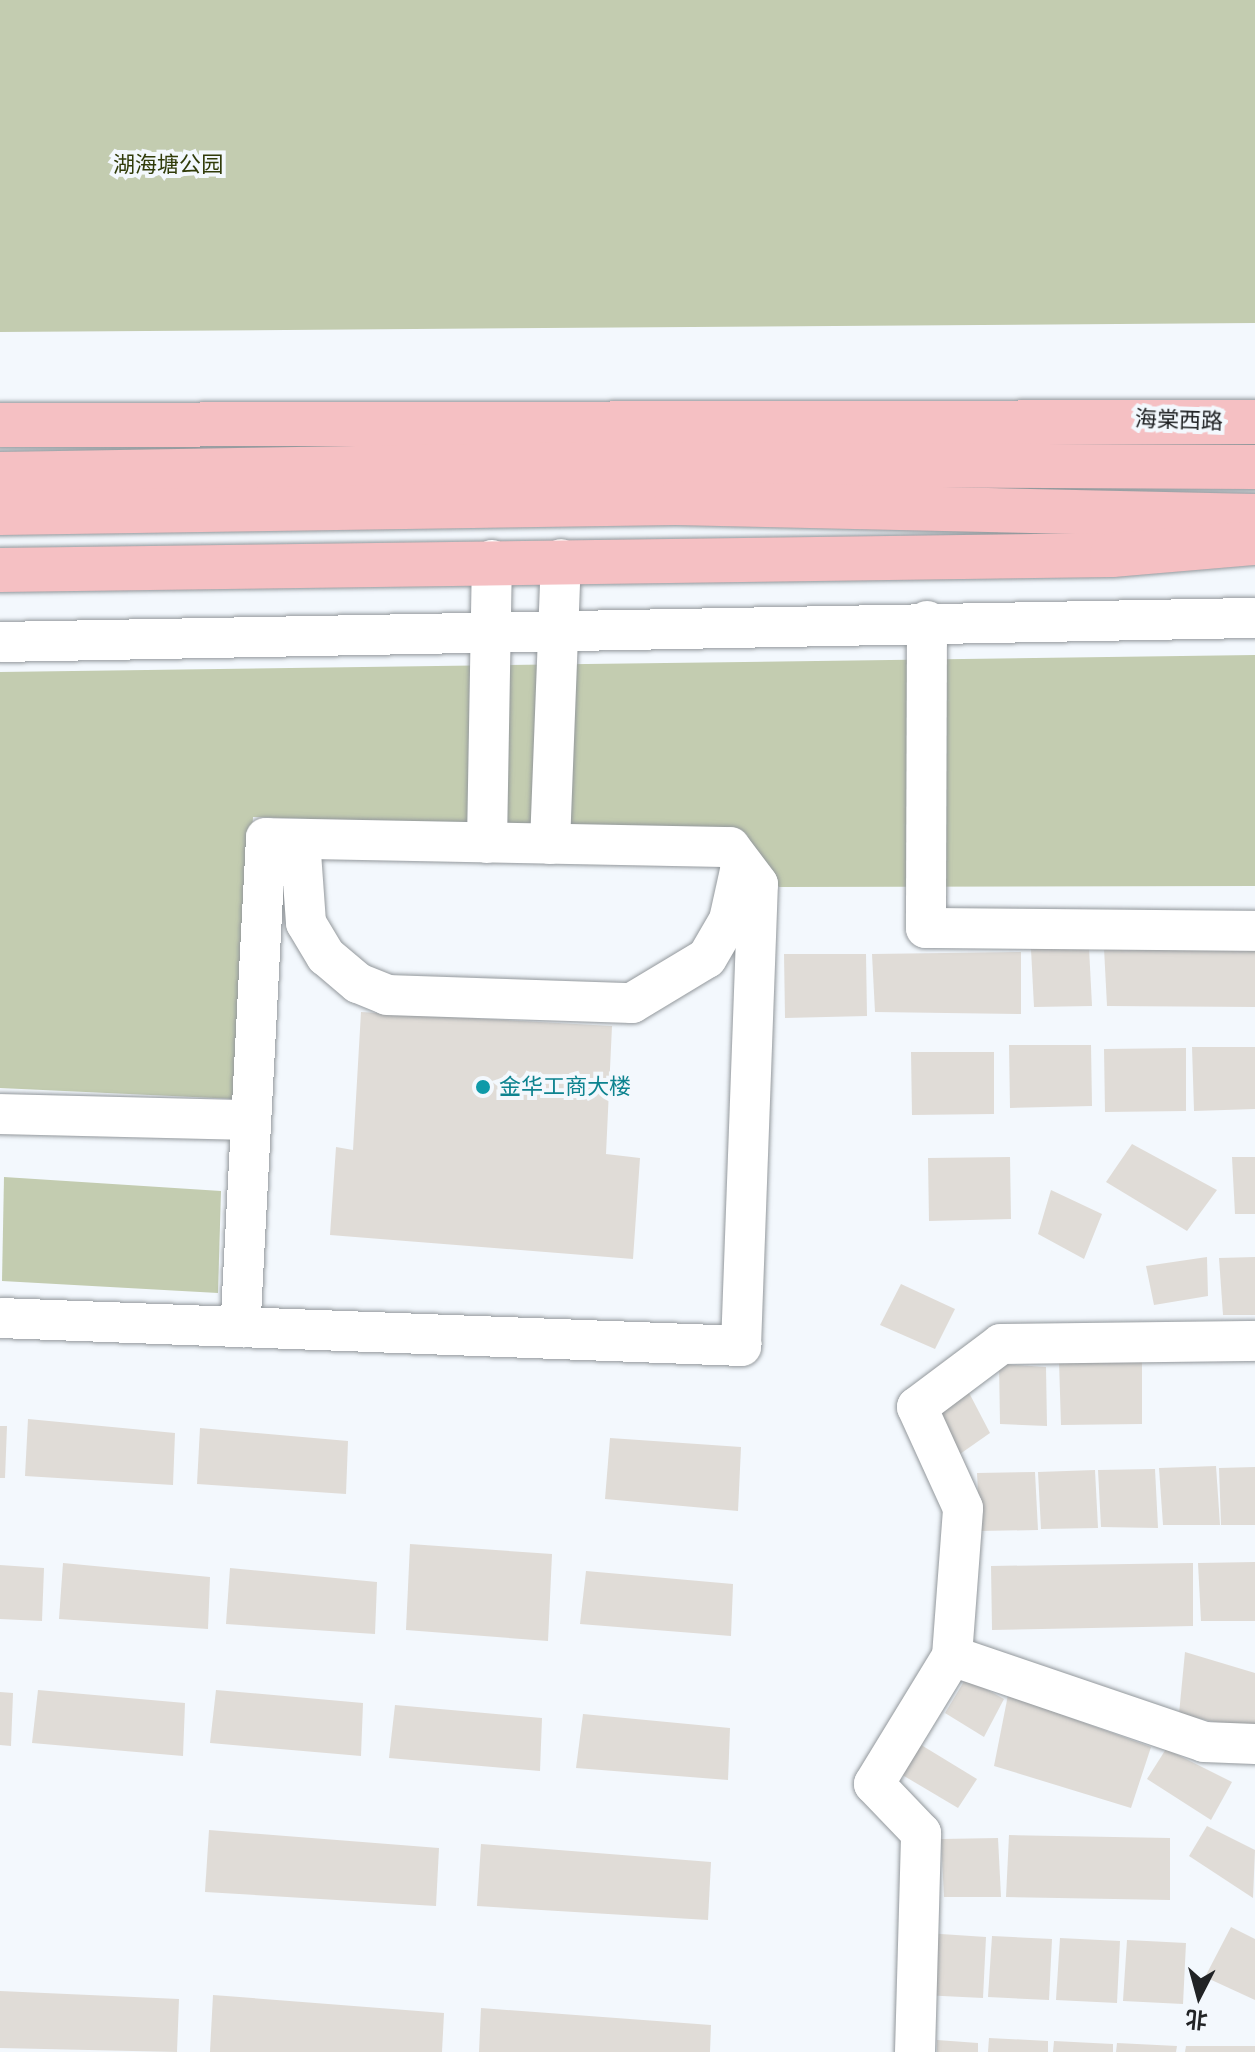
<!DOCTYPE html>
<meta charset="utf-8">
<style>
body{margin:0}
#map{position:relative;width:1255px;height:2052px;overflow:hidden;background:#f3f8fd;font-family:Mulish,"Noto Sans SC",sans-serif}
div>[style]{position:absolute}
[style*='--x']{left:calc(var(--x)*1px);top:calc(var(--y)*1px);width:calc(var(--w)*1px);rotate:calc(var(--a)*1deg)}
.green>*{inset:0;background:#c3ccb0}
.building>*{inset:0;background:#e0dcd7}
.roads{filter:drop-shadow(0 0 2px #93989c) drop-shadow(0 0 2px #93989c)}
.minor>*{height:40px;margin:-20px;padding:0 20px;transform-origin:20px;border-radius:20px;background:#fff}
.major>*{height:44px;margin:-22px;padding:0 22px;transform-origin:22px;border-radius:22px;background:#f5c0c3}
.dots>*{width:22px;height:22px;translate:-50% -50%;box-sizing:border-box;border:4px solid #f3f8fd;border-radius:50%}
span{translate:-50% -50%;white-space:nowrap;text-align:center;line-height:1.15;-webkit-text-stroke:8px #f3f8fd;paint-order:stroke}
.park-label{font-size:22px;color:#303b09}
.street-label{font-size:22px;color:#212325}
.culture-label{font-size:22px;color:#0d838f}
.left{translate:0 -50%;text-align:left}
.north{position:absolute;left:1159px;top:1956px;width:80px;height:80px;-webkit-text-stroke:6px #f3f8fd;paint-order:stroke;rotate:186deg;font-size:22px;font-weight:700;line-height:32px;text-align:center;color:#212325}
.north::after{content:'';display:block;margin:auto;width:28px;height:36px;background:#212325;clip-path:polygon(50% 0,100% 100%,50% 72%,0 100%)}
</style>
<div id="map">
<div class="green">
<i style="clip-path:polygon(0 0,1255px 0,1255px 323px,0 332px)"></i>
<i style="clip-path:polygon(1255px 655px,1255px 886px,779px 887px,738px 834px,253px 817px,236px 1099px,0 1088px,0 672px)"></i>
<i style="clip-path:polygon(4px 1177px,221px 1191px,218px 1293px,2px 1281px)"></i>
</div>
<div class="building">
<i style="clip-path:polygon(1255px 946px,1255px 1007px,1107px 1006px,1104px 948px)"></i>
<i style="clip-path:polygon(1089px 948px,1092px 1006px,1034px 1007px,1031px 949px)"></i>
<i style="clip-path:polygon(1021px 952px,1021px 1014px,875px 1012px,872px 954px)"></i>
<i style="clip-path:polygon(784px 954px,866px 954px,867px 1016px,785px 1018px)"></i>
<i style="clip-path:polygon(361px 1012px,612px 1026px,606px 1154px,640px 1158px,633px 1259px,330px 1235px,336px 1147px,353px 1150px)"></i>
<i style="clip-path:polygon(1009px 1045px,1091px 1045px,1092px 1106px,1010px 1108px)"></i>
<i style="clip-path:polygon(1192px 1047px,1255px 1047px,1255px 1109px,1194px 1111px)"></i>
<i style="clip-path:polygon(1186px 1048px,1186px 1111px,1105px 1112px,1104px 1049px)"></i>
<i style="clip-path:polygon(911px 1052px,994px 1052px,994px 1114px,912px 1115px)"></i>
<i style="clip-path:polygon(1132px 1144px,1217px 1190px,1187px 1231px,1106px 1182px)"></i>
<i style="clip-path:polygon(1010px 1157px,1011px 1219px,929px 1221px,928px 1158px)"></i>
<i style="clip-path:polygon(1232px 1157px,1255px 1157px,1255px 1214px,1235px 1214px)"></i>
<i style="clip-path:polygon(1051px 1190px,1102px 1214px,1084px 1259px,1038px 1234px)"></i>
<i style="clip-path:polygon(1207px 1257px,1208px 1296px,1154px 1305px,1146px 1266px)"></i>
<i style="clip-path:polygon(1255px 1257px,1255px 1315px,1223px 1315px,1219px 1258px)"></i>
<i style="clip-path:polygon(901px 1284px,955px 1309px,935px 1349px,880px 1325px)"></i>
<i style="clip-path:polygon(1059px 1362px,1142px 1362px,1142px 1424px,1061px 1425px)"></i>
<i style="clip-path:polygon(999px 1364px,1046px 1367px,1047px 1426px,1000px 1424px)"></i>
<i style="clip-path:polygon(966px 1387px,990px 1433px,960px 1454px,938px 1410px)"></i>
<i style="clip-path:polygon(28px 1419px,175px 1433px,173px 1485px,25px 1476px)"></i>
<i style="clip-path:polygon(0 1426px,7px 1426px,5px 1478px,0 1478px)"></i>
<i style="clip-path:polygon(200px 1428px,348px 1441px,346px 1494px,197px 1484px)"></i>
<i style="clip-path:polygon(610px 1438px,741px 1447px,738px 1511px,605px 1499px)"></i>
<i style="clip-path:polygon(1216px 1466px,1220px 1525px,1163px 1525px,1159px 1468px)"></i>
<i style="clip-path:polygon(1255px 1467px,1255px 1525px,1221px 1525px,1219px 1468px)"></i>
<i style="clip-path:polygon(1155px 1469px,1158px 1528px,1101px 1527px,1098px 1470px)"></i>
<i style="clip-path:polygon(1095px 1470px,1098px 1528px,1041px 1529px,1038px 1472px)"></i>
<i style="clip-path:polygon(1035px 1472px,1038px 1530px,980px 1531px,977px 1473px)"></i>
<i style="clip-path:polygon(410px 1544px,552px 1554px,548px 1641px,406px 1630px)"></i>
<i style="clip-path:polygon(1255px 1562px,1255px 1621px,1201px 1621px,1198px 1563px)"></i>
<i style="clip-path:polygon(63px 1563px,210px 1577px,208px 1629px,59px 1619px)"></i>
<i style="clip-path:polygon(1193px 1563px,1193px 1626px,992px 1630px,991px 1566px)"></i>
<i style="clip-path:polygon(0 1565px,44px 1568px,42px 1621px,0 1619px)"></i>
<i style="clip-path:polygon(230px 1568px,377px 1582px,375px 1634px,226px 1624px)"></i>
<i style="clip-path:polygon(586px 1571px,733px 1584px,731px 1636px,580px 1624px)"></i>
<i style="clip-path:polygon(1185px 1652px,1255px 1673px,1255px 1731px,1179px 1714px)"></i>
<i style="clip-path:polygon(966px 1678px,1004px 1699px,984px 1737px,945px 1713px)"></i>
<i style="clip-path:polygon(38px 1690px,185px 1703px,183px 1756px,32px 1743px)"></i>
<i style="clip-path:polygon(216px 1690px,363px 1703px,361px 1756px,210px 1743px)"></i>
<i style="clip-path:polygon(0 1692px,13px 1693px,11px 1746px,0 1745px)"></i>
<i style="clip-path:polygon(1008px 1695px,1151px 1747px,1131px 1808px,994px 1766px)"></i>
<i style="clip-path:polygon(395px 1705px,542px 1718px,540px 1771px,389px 1758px)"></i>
<i style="clip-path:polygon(583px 1714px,730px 1728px,728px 1780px,576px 1768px)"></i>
<i style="clip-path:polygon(913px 1740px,977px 1779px,958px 1808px,894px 1770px)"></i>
<i style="clip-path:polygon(1166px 1749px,1232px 1782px,1211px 1820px,1147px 1779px)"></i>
<i style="clip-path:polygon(1207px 1826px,1255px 1850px,1253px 1898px,1189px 1856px)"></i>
<i style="clip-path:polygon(209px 1830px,439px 1848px,436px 1906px,205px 1892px)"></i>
<i style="clip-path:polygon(1009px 1835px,1170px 1838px,1170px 1900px,1006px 1897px)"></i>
<i style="clip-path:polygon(998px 1838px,1001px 1897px,944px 1897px,941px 1839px)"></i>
<i style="clip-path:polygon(481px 1844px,711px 1862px,708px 1920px,477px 1906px)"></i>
<i style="clip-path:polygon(1231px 1927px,1255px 1939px,1255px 2000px,1205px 1977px)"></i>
<i style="clip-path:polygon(926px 1933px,986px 1937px,983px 1998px,922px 1995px)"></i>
<i style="clip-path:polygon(992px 1936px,1052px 1939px,1049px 2000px,988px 1997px)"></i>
<i style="clip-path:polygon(1060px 1938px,1120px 1941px,1117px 2003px,1056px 2000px)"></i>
<i style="clip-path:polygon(1127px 1940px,1186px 1943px,1183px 2004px,1123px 2001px)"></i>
<i style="clip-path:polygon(0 1991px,179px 1999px,177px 2052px,0 2048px)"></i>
<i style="clip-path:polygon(213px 1995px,444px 2013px,442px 2052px,210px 2052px)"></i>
<i style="clip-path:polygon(481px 2008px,711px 2025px,710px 2052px,479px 2052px)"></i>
<i style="clip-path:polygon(989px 2038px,1048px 2041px,1048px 2052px,988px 2052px)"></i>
<i style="clip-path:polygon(937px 2040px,978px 2043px,978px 2052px,937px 2052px)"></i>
<i style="clip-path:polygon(1054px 2041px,1113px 2044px,1113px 2052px,1053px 2052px)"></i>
<i style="clip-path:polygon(1117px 2043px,1177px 2046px,1176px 2052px,1116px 2052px)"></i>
<i style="clip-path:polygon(1186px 2046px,1255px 2046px,1255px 2052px,1185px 2052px)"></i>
</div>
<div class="roads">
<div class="minor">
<i style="--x:927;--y:621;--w:307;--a:90.2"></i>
<i style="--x:926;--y:928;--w:329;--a:0.5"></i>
<i style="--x:0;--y:642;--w:1255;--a:-1.1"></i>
<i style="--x:300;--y:839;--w:84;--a:85.9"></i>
<i style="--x:306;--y:923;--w:39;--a:59"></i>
<i style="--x:326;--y:956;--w:42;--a:40.2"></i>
<i style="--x:358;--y:983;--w:31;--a:22"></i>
<i style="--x:387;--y:995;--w:245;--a:1.9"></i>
<i style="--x:632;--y:1003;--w:87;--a:-31"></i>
<i style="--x:707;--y:958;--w:44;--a:-59.9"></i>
<i style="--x:729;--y:920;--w:55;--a:-77.5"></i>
<i style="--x:487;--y:843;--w:283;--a:-89"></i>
<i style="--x:550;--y:844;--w:285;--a:-87.8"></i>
<i style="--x:0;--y:1114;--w:251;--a:1.4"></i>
<i style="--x:0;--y:1318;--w:742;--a:2.16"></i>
<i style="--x:741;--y:1346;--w:462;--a:-87.9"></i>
<i style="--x:758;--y:884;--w:46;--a:-127.1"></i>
<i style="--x:730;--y:847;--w:464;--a:-178.9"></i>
<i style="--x:266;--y:838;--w:490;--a:93"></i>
<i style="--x:952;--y:1656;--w:266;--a:18.8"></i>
<i style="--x:1204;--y:1742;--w:51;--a:2.2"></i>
<i style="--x:915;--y:2052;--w:219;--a:-88.4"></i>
<i style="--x:921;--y:1833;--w:68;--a:-133.8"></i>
<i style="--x:874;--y:1784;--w:150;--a:-58.6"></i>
<i style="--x:952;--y:1656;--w:148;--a:-85.7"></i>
<i style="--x:963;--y:1508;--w:111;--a:-114.5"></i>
<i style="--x:917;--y:1407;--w:105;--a:-36.9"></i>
<i style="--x:1001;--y:1344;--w:254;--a:-0.7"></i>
</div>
<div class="major">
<i style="--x:0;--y:425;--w:1255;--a:-0.14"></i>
<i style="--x:0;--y:474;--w:598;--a:-0.96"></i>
<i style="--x:598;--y:464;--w:657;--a:0.26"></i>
<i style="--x:0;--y:513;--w:676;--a:-0.85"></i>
<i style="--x:676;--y:503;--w:579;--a:1.29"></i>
<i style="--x:0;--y:570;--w:1112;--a:-0.77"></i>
<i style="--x:1112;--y:555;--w:144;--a:-4.8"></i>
</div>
</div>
<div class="dots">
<i style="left:483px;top:1087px;background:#0f9aa8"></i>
</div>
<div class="park-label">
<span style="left:168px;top:165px">湖海塘公园</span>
</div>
<div class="street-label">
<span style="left:1179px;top:420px;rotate:2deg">海棠西路</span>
</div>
<div class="culture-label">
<span class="left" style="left:499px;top:1087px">金华工商大楼</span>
</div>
<div class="north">北</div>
</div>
